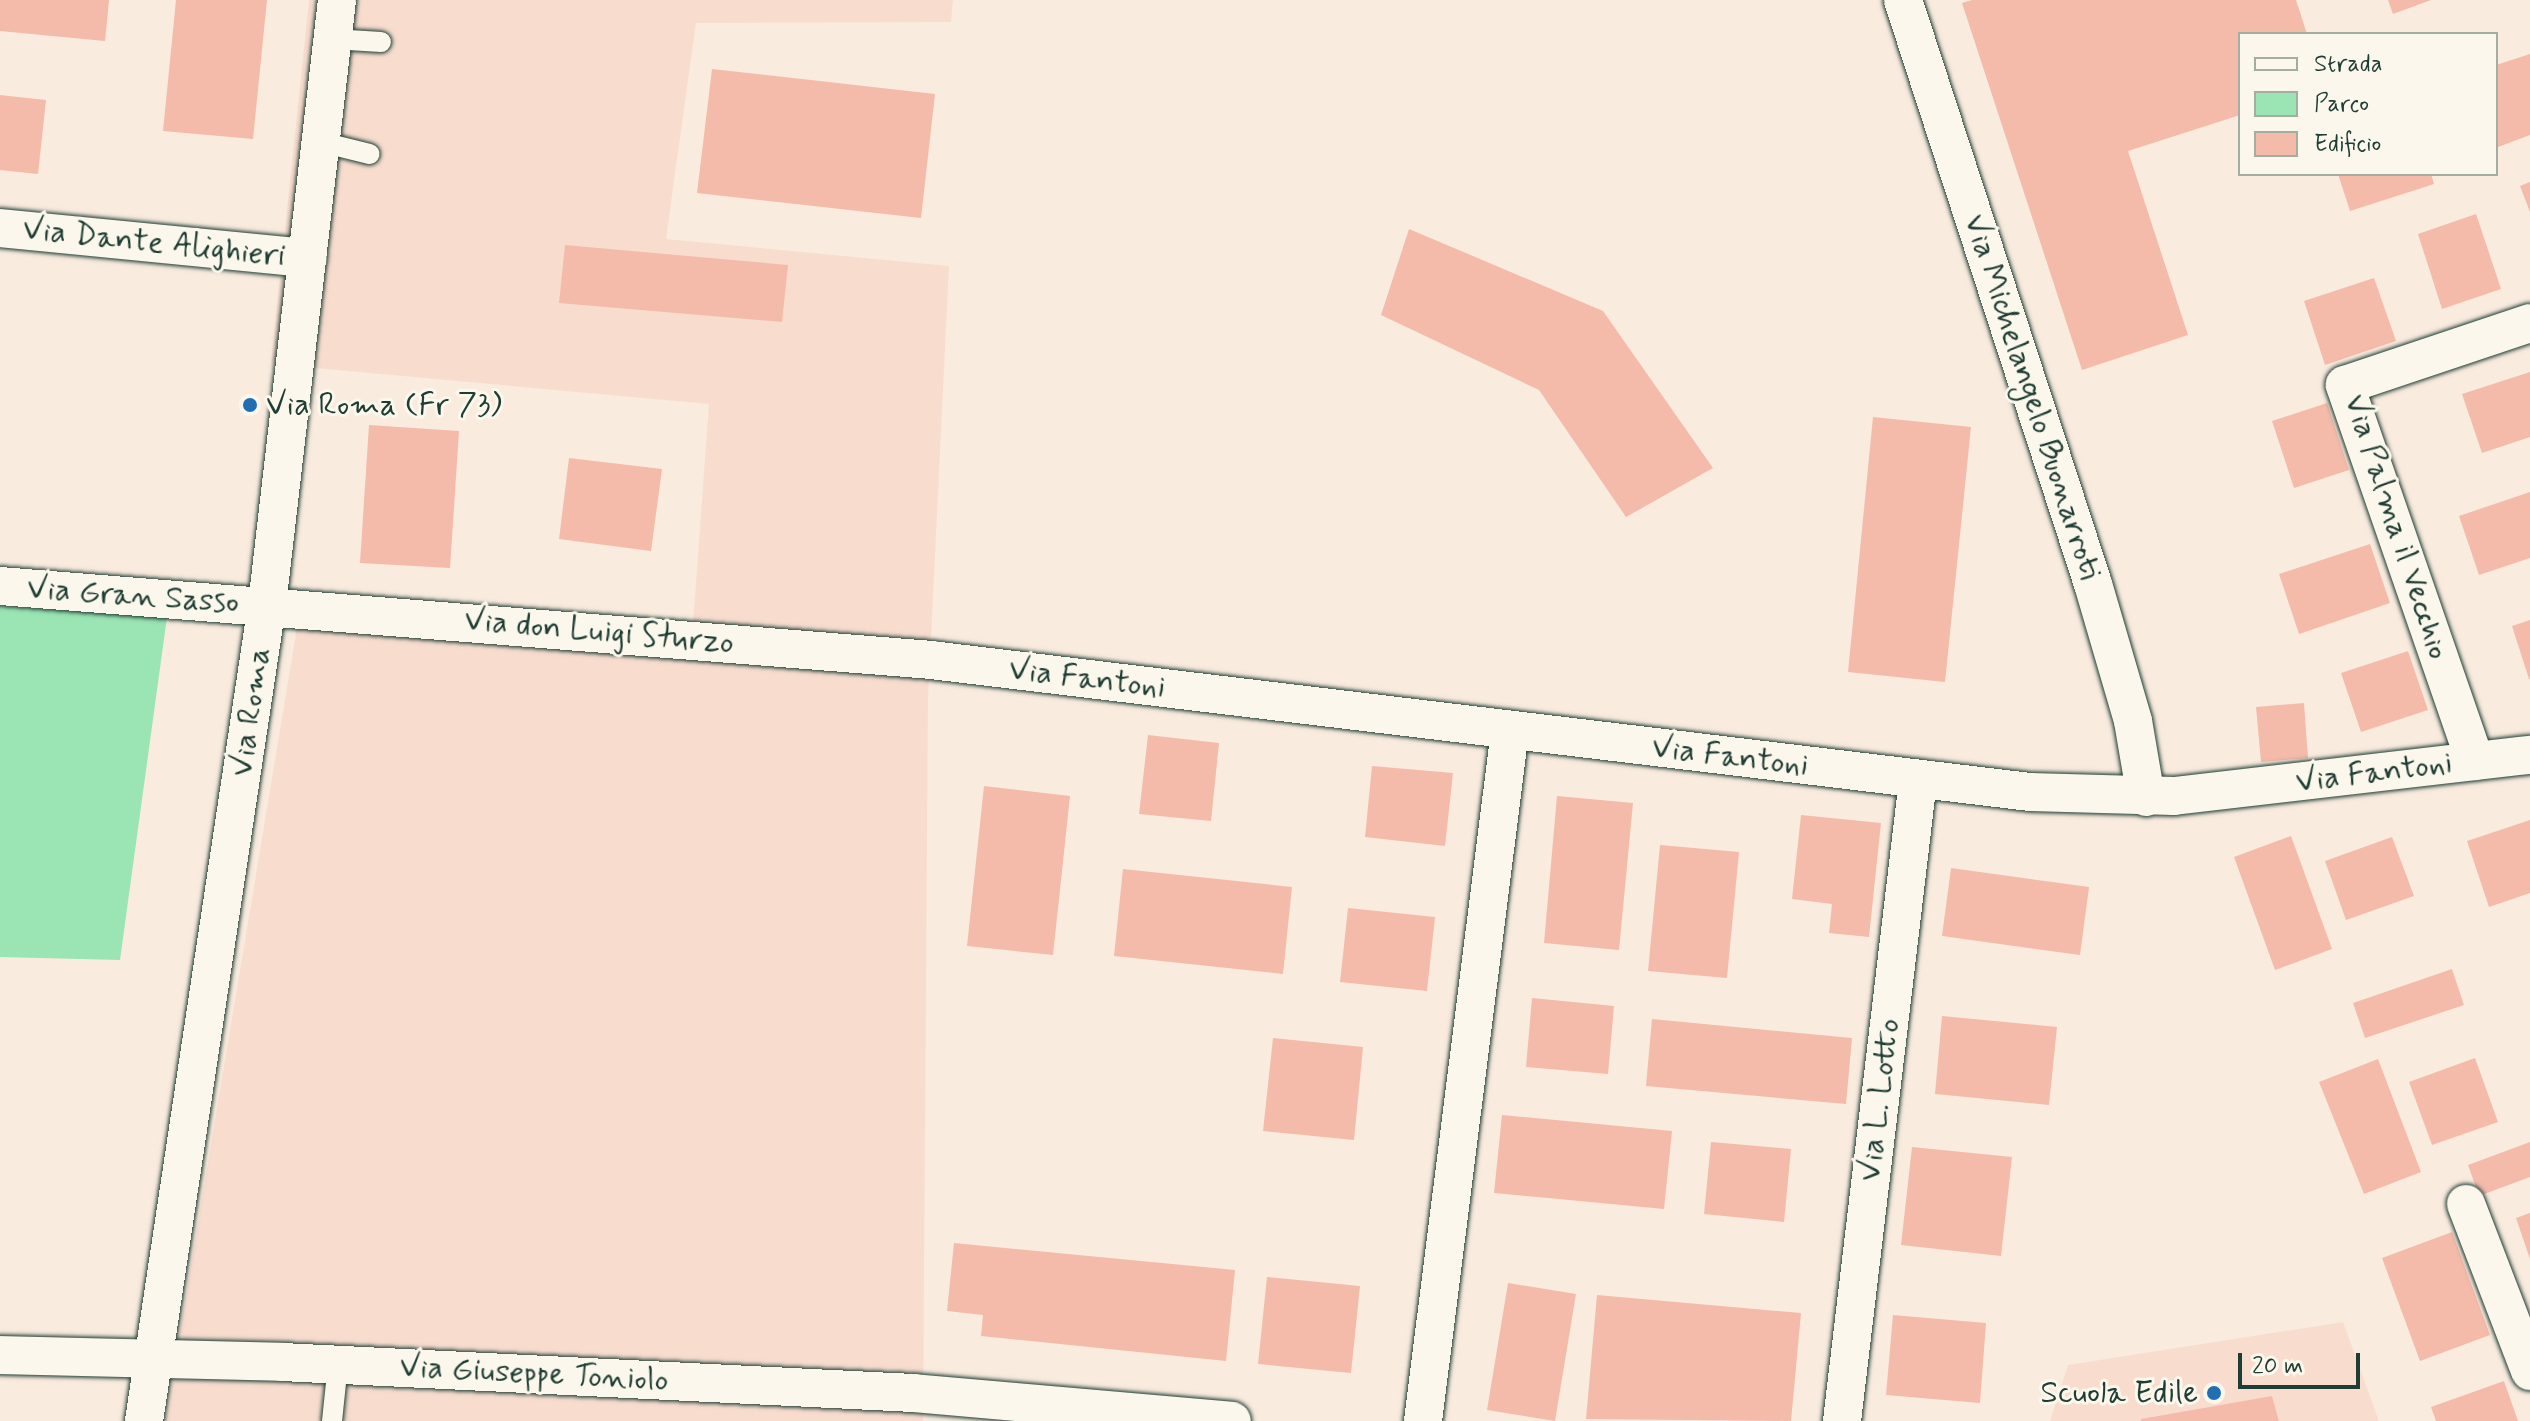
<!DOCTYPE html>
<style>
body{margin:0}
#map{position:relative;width:2530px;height:1421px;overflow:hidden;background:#faebdf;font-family:Mynerve,sans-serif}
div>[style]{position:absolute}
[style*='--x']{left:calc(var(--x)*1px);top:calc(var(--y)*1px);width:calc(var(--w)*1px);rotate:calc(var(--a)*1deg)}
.built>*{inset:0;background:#f8ddcf}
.green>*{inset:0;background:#9be4b3}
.building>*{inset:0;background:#f4bbab}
.roads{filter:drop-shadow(0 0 2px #1f3d34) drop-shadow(0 0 2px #1f3d34)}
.service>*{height:20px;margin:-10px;padding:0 10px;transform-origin:10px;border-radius:10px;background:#fbf7ec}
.minor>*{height:38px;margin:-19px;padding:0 19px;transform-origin:19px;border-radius:19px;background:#fbf7ec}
.dots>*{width:22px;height:22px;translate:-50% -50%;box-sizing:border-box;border:4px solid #fbf7ec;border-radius:50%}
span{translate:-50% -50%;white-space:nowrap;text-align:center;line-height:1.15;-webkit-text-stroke:6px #fbf7ec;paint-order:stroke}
.street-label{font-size:32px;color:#1f3d34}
.poi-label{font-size:32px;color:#1f3d34}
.left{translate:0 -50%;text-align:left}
.right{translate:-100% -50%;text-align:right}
.legend{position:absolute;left:2238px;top:32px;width:260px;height:144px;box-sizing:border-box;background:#fbf7ec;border:2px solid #a3ada2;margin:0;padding:10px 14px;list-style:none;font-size:24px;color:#1f3d34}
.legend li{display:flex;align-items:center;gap:16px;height:40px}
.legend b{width:40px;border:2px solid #a3ada2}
.scale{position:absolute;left:2238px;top:1353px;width:122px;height:36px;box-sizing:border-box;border:4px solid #1f3d34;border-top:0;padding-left:10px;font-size:24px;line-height:28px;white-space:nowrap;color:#1f3d34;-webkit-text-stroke:6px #fbf7ec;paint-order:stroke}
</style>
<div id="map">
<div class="built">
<i style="clip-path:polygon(309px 0,953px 0,951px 22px,696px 23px,666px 239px,949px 266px,928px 700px,923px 1421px,165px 1421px,303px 592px,693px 624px,709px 404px,271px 364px)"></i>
<i style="clip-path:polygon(2343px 1322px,2379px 1421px,2050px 1421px,2068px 1365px)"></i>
</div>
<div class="green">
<i style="clip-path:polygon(0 606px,167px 617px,120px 960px,0 957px)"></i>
</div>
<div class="building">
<i style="clip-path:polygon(0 0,109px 0,105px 41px,0 31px)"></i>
<i style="clip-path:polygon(176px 0,267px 0,253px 139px,163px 131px)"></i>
<i style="clip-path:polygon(1972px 0,2296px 0,2307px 34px,2240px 34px,2240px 115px,2128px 151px,2188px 335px,2082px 370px,1962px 3px)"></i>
<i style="clip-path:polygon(2388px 0,2431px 0,2393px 14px)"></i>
<i style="clip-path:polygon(2530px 54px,2530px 135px,2498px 147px,2496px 65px)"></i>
<i style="clip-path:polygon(712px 69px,935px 94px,921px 218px,697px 193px)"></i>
<i style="clip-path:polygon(0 95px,46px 100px,38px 174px,0 170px)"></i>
<i style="clip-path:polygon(2338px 174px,2431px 174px,2434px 184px,2350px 211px)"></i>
<i style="clip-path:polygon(2530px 182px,2530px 212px,2520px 186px)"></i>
<i style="clip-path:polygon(2476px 214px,2501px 289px,2442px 309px,2418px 234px)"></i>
<i style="clip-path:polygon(1409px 229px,1603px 311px,1713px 468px,1626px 517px,1539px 390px,1381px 315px)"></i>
<i style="clip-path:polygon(565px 245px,788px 265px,782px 322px,559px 303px)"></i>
<i style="clip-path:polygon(2374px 278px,2396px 341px,2325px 365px,2304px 301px)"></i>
<i style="clip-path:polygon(2530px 372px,2530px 437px,2482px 453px,2462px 394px)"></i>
<i style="clip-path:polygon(2327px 403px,2349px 470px,2294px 488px,2272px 421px)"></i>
<i style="clip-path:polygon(1873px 417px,1971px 427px,1945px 682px,1848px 672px)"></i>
<i style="clip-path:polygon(369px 425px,459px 431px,450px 568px,360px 563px)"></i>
<i style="clip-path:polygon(569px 458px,662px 469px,651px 551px,559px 539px)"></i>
<i style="clip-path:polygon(2530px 492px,2530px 558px,2479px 575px,2459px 516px)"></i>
<i style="clip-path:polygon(2370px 544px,2390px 603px,2299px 634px,2279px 574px)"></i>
<i style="clip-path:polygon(2530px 620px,2530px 679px,2529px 679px,2512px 626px)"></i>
<i style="clip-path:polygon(2408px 651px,2428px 710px,2361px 732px,2341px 673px)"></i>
<i style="clip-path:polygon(2304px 703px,2308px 758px,2261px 762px,2256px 707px)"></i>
<i style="clip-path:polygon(1148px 735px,1219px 743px,1211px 821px,1139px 814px)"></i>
<i style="clip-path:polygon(1372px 766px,1453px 773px,1445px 846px,1365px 837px)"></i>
<i style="clip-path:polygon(984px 786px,1070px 796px,1053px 955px,967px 946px)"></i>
<i style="clip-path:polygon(1557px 796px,1633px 803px,1619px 950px,1544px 943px)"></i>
<i style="clip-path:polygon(1801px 815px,1881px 823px,1869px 937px,1829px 933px,1832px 904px,1792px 899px)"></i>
<i style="clip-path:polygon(2530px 820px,2530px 893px,2489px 907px,2467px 841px)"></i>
<i style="clip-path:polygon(2291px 836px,2332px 949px,2275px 970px,2234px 857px)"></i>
<i style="clip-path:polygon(2392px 837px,2414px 896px,2346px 920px,2325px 861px)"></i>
<i style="clip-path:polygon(1660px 845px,1739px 852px,1727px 978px,1648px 971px)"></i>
<i style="clip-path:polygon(1951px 868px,2089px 887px,2080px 955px,1942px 936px)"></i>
<i style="clip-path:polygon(1123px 869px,1292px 887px,1283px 974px,1114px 956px)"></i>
<i style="clip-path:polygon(1348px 908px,1435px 917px,1427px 991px,1340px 982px)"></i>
<i style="clip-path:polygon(2452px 969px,2464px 1005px,2365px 1038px,2353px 1003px)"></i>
<i style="clip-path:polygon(1532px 998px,1614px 1006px,1608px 1074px,1526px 1067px)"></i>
<i style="clip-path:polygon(1942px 1016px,2057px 1027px,2049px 1105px,1935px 1094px)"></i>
<i style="clip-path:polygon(1652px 1019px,1852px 1038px,1846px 1104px,1646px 1086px)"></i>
<i style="clip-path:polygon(1273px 1038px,1363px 1047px,1354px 1140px,1263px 1131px)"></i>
<i style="clip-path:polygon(2475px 1058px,2498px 1122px,2432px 1145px,2409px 1082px)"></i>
<i style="clip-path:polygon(2378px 1059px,2421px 1172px,2364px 1194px,2319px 1082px)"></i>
<i style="clip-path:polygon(1502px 1115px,1672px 1131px,1664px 1209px,1494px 1193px)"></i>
<i style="clip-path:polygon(1711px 1142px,1791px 1149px,1784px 1222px,1704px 1214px)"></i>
<i style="clip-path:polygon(2530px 1142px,2530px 1177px,2479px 1196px,2468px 1165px)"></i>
<i style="clip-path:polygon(1912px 1147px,2012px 1157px,2001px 1256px,1901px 1245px)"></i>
<i style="clip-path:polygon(2530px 1213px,2530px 1259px,2516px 1218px)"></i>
<i style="clip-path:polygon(2452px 1232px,2490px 1335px,2420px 1361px,2382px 1258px)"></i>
<i style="clip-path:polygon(954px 1243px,1235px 1270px,1226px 1361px,981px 1336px,983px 1315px,947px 1311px)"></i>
<i style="clip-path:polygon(1267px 1277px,1360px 1286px,1351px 1373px,1258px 1364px)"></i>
<i style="clip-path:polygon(1508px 1283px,1576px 1294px,1555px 1421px,1487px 1410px)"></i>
<i style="clip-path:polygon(1597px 1295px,1801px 1313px,1791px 1421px,1586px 1419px)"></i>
<i style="clip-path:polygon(1893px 1315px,1986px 1323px,1980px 1403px,1886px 1395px)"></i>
<i style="clip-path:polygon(2504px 1381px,2518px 1421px,2436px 1421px,2431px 1407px)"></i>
<i style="clip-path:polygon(2272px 1396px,2279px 1421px,2141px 1421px,2141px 1419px)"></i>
</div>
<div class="roads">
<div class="service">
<i style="--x:332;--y:39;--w:49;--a:3.5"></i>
<i style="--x:321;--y:142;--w:50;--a:13.8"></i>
<i style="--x:332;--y:1421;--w:57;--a:-84"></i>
</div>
<div class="minor">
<i style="--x:1903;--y:0;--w:614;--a:71.98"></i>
<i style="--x:2093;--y:584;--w:143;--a:73.7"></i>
<i style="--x:2133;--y:721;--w:77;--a:80.3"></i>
<i style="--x:0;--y:228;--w:309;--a:5.6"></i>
<i style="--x:0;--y:586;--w:934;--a:4.54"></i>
<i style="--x:931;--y:660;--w:1107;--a:6.85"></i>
<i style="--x:2030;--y:792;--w:144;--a:1.6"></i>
<i style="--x:2174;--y:796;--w:358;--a:-6.6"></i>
<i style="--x:2475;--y:761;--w:398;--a:-109.1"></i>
<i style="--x:2345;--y:385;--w:195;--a:-18.5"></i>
<i style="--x:2466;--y:1204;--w:179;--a:69"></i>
<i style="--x:0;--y:1355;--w:282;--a:1.4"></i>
<i style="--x:282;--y:1362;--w:632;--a:2.81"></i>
<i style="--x:913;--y:1393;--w:320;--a:5"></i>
<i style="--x:144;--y:1421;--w:825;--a:-81.43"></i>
<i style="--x:267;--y:605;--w:609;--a:-83.4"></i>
<i style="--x:1423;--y:1421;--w:696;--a:-82.82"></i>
<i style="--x:1842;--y:1421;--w:645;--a:-83.24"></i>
</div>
</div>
<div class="dots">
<i style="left:250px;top:405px;background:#1f6fb2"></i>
<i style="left:2214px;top:1393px;background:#1f6fb2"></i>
</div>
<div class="street-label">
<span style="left:154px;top:243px;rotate:6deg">Via Dante Alighieri</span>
<span style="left:2032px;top:397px;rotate:72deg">Via Michelangelo Buonarroti</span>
<span style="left:2396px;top:527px;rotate:72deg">Via Palma il Vecchio</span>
<span style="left:133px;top:596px;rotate:4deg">Via Gran Sasso</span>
<span style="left:599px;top:632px;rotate:5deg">Via don Luigi Sturzo</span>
<span style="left:1087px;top:679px;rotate:7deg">Via Fantoni</span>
<span style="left:251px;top:712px;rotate:-82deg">Via Roma</span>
<span style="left:1730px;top:757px;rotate:7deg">Via Fantoni</span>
<span style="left:2374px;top:773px;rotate:-7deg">Via Fantoni</span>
<span style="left:1880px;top:1100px;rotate:-83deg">Via L. Lotto</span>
<span style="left:534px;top:1374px;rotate:3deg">Via Giuseppe Toniolo</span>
</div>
<div class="poi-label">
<span class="left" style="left:266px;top:405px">Via Roma (Fr 73)</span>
<span class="right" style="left:2198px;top:1393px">Scuola Edile</span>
</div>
<ul class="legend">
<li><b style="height:10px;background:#fbf7ec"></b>Strada</li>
<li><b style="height:22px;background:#9be4b3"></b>Parco</li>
<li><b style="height:22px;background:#f4bbab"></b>Edificio</li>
</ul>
<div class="scale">20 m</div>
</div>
